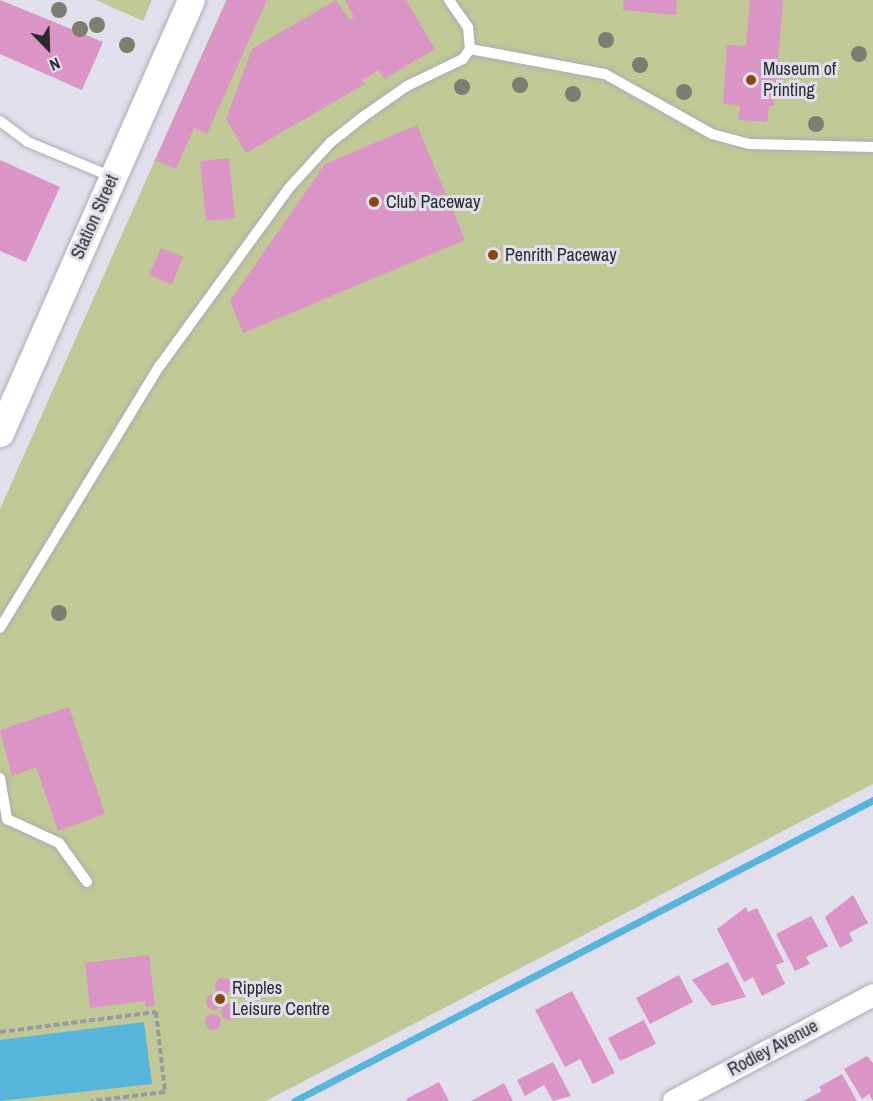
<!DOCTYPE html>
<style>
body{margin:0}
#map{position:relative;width:873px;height:1101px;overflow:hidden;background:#e0dfeb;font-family:"Archivo Narrow",sans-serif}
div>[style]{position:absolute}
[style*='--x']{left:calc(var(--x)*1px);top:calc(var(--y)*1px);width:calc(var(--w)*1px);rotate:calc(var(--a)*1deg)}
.green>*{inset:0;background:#c0c895}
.water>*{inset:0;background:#57b5dc}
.stream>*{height:7px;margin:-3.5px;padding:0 3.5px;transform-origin:3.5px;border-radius:3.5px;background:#57b5dc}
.building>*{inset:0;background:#da94c5}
.round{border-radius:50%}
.path>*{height:4px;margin-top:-2px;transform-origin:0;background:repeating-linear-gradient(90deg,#9a99a2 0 6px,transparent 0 9px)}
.roads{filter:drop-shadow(0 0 2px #ababb6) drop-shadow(0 0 2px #ababb6)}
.service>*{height:10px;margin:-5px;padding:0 5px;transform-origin:5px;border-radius:5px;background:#fff}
.minor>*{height:22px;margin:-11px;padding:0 11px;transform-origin:11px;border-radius:11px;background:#fff}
.tertiary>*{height:27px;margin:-13.5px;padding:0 13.5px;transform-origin:13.5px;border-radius:13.5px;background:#fff}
.trees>*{width:16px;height:16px;margin:-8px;border-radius:50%;background:#7d7e70}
.dots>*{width:16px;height:16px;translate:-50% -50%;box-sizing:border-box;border:3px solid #e0dfeb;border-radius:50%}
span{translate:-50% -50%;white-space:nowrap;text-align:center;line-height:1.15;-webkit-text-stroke:6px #e0dfeb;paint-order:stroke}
.poi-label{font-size:18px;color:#2b2b2f}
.left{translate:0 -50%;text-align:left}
.street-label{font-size:18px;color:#2b2b2f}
.north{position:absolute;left:18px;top:18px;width:60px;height:60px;-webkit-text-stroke:4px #e0dfeb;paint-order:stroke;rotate:157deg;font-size:16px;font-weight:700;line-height:24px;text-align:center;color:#2b2b2f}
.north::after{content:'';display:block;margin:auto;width:21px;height:27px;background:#2b2b2f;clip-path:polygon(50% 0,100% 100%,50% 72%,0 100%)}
</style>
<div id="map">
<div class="green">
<i style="clip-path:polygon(96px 0,152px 0,143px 21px)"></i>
<i style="clip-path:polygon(226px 0,873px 0,873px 784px,266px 1101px,0 1101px,0 509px)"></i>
</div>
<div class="water">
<i style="clip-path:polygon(144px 1022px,152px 1084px,0 1101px,0 1040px)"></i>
</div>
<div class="stream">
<i style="--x:294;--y:1101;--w:653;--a:-27.47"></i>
</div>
<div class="building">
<i style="clip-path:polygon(0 0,103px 42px,82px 90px,0 54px)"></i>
<i style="clip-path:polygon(227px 0,267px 0,207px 134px,194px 128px,176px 169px,155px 160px)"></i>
<i style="clip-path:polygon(336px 0,350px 20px,354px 17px,345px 0,406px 0,435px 49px,384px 79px,379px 70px,362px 80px,365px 84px,246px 153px,226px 119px,252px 49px)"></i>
<i style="clip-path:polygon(624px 0,677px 0,676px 15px,623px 10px)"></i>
<i style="clip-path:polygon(750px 0,783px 0,774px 106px,769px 106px,767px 122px,738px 120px,740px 105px,723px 104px,727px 45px,746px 46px)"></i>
<i style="clip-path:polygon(417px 125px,465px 240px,243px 333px,230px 301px,325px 164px)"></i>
<i style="clip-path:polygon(229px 158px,235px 218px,206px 221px,200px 161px)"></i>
<i style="clip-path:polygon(0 160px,60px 187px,26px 262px,0 251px)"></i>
<i style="clip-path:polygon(161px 248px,183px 257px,172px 285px,149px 275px)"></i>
<i style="clip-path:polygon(69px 707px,105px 814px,58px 831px,36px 767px,12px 776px,0 730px)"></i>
<i style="clip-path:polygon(853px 895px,868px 923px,849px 933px,853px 941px,840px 948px,825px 917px)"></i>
<i style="clip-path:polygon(746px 907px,748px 912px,757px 908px,784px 962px,776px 965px,785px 984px,762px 996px,753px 977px,744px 982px,717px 929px)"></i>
<i style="clip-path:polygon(811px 916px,828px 946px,806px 957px,810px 964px,795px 971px,776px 934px)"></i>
<i style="clip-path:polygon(149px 955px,155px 1006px,145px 1007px,145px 1001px,90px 1008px,85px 963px)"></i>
<i style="clip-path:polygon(728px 962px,746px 997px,712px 1006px,692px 980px)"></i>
<i style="clip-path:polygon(679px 975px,693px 1002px,650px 1024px,636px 998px)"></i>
<i class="round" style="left:215px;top:978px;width:16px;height:16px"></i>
<i style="clip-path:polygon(572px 991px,615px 1073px,593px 1084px,580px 1059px,565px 1067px,535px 1010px)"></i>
<i class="round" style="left:206px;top:994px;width:16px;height:16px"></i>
<i class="round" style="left:221px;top:1004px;width:16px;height:16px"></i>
<i class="round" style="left:205px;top:1014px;width:16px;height:16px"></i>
<i style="clip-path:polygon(644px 1020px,656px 1044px,620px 1061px,608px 1038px)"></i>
<i style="clip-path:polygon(867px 1056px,873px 1063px,873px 1101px,869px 1094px,862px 1099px,844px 1069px)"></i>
<i style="clip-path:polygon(553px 1062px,571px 1096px,553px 1101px,544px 1085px,525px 1096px,517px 1080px)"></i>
<i style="clip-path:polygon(842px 1074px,857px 1101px,803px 1101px,822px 1091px,819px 1087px)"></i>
<i style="clip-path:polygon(439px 1082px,449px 1101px,407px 1101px,406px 1099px)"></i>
<i style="clip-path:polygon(504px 1083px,513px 1101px,471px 1101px)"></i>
</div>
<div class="path">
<i style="--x:0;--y:1032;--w:157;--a:-7.3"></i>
<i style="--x:156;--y:1012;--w:81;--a:83.6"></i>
<i style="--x:165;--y:1092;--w:74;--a:173"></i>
</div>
<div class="roads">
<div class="service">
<i style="--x:449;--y:0;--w:33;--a:55"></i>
<i style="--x:468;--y:27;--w:22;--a:85"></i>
<i style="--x:470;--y:49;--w:137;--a:10.5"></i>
<i style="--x:605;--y:74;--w:123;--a:29.3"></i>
<i style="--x:712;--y:134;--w:39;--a:15"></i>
<i style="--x:750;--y:144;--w:123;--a:1.4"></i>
<i style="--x:0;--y:121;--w:35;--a:37"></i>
<i style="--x:28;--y:142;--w:91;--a:22.6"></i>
<i style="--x:0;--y:628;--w:306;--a:-58.7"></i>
<i style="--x:159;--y:367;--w:221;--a:-54"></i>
<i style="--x:289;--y:188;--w:62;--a:-47.6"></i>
<i style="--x:331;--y:142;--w:42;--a:-38.2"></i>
<i style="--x:364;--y:116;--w:52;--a:-34.9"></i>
<i style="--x:407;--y:86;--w:62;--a:-25.7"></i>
<i style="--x:463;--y:59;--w:12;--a:-55"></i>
<i style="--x:0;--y:778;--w:42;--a:80.3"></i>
<i style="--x:7;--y:819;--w:57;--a:24.8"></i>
<i style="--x:59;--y:843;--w:48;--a:54.3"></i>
</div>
<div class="minor">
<i style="--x:674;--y:1101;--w:225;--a:-28"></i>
</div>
<div class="tertiary">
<i style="--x:0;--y:433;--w:473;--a:-66.2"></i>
</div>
</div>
<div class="trees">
<i style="left:59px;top:10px"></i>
<i style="left:97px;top:25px"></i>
<i style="left:80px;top:29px"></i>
<i style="left:606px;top:40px"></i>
<i style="left:127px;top:45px"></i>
<i style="left:859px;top:54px"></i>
<i style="left:640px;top:65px"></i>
<i style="left:520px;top:85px"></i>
<i style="left:462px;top:87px"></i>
<i style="left:684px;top:92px"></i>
<i style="left:573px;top:94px"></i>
<i style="left:816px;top:124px"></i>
<i style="left:59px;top:613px"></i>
</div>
<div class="dots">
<i style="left:751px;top:80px;background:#884810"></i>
<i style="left:374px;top:202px;background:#884810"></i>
<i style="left:493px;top:255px;background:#884810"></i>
<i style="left:220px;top:999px;background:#884810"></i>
</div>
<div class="poi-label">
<span class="left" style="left:763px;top:80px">Museum of<br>Printing</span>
<span class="left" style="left:386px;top:202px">Club Paceway</span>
<span class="left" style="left:505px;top:255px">Penrith Paceway</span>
<span class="left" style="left:232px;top:999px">Ripples<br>Leisure Centre</span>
</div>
<div class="street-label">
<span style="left:95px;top:217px;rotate:-66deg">Station Street</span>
<span style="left:773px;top:1048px;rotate:-28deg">Rodley Avenue</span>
</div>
<div class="north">N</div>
</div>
